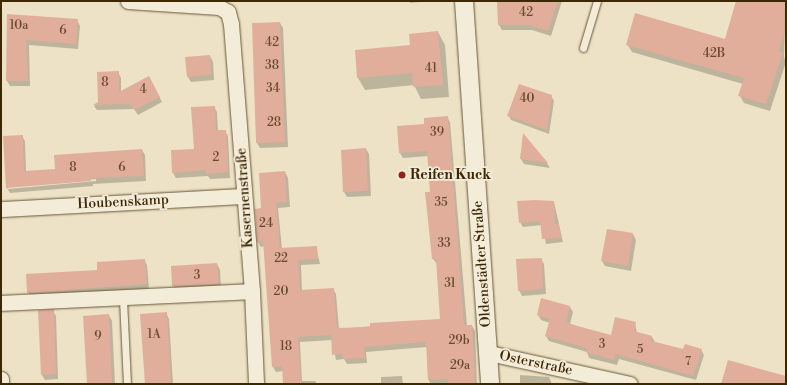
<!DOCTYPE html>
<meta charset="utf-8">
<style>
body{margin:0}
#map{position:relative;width:787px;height:385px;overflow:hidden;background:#ede2c5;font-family:"Libre Bodoni",serif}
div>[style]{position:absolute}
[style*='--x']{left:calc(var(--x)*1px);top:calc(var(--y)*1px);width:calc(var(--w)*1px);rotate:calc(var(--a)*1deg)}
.shadow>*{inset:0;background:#0003}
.building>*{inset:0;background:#e1ae9b}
.roads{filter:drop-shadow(0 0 1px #695635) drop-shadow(0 0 1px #695635)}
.service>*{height:7px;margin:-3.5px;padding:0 3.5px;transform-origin:3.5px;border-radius:3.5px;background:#f3ecd9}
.minor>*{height:15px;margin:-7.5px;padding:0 7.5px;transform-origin:7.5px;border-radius:7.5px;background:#f3ecd9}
.tertiary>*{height:18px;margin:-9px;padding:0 9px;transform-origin:9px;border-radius:9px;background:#f3ecd9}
.dots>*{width:11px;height:11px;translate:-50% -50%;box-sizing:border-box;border:2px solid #f3ecd9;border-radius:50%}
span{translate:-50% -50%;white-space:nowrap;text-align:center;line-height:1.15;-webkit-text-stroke:3.5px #f3ecd9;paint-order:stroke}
.number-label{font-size:12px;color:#66492a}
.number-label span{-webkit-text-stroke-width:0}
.poi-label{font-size:14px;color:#3d2705;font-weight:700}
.left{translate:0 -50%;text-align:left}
.street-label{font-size:14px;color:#3d2705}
.frame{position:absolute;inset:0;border:2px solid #3d2705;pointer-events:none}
</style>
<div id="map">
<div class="shadow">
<i style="clip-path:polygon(409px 1px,431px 1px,410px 3px)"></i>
<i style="clip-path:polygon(498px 1px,562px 1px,551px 36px,532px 30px,502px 30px,499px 25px)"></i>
<i style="clip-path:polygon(737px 1px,786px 1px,784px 57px,786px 62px,770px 111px,744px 103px,740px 96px,743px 84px,632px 52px,627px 44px,726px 40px)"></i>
<i style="clip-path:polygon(8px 15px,77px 20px,80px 26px,78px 49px,29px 45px,30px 86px,10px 86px,7px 81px)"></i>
<i style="clip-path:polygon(280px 23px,283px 28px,288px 147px,260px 148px,257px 143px,253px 24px)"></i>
<i style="clip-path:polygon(438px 32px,445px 45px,449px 97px,421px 99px,414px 85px,365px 90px,358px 78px)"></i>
<i style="clip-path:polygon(210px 56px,213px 62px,214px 80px,191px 82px,188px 77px)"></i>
<i style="clip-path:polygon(118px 72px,121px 78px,121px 92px,152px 83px,162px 102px,138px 115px,134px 109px,97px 110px,94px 106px,99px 103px)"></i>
<i style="clip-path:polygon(551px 96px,554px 101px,549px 134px,511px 120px,509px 116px)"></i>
<i style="clip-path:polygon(214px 107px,217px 112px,218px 131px,225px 131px,228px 136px,230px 178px,210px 179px,208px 176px,176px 178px,173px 173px,195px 150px)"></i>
<i style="clip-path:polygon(447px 117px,450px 122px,467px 326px,472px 326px,475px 331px,477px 384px,431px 384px,428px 379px,427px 347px,366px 352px,367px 363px,347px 364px,344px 359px,336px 360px,332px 340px,300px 342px,302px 381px,315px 381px,317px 384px,284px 384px,284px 371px,276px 372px,273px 367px,265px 246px,261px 247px,258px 242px,262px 209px,285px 172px,288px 178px,290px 207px,278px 208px,282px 249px,316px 247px,320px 264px,301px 265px,302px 291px,333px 289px,336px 294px,339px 329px,441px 320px,437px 264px,433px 259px,426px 193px,431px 193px,428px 156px,403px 158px,400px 153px,425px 125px)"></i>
<i style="clip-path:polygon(524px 135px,547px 163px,550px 168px,524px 164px,521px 159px)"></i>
<i style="clip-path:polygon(evenodd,22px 136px,25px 141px,26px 172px,56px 170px,142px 150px,145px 155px,146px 181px,93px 184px,93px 186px,10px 193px,7px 188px,22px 136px,96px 179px,96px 181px,8px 189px,8px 187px,96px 179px)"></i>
<i style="clip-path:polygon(366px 149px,369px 154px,371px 196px,347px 197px,344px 192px)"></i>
<i style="clip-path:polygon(554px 202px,563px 242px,546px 244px,542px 225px,523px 227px,520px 222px)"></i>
<i style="clip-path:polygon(633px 234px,636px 240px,631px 271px,605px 266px,602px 261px)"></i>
<i style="clip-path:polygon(541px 259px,544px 264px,546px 294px,522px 296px,519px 290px)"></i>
<i style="clip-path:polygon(144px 260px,147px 265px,149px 289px,31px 298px,28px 292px,98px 271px)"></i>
<i style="clip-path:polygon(217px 264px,220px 270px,221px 289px,177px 291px,173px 286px)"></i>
<i style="clip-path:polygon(570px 307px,573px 312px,570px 324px,611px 336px,635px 323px,637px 333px,652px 337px,655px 342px,684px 350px,701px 350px,704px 355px,696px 380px,619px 359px,617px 365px,589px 358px,587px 352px,549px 341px,546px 336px,550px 323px,541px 320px,538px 315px)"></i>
<i style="clip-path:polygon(53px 311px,56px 316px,58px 379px,45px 380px,42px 375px)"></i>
<i style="clip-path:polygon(166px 313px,169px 319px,173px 384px,146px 384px)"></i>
<i style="clip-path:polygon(109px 315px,112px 321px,115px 384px,88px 384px)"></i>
<i style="clip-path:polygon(520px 375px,549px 377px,552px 384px,520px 384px)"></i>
<i style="clip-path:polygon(402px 376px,403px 384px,381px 384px,381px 377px)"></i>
</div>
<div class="building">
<i style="clip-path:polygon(497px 1px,558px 1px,548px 31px,529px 25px,498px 25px)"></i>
<i style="clip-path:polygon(736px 1px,786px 1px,786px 26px,779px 52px,783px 53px,766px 104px,738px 96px,744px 78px,626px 45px,635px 13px,725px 39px)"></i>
<i style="clip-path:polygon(7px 14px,78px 19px,76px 44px,26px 40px,28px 81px,6px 81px)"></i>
<i style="clip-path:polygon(280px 22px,285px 142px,256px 143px,252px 23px)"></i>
<i style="clip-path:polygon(438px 31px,443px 85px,413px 87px,412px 73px,357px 78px,355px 50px,410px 45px,409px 34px)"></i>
<i style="clip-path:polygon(210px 55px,211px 75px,187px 77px,185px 57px)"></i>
<i style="clip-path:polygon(119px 71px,119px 92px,149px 76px,160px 97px,134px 110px,130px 104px,93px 105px,98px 102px,97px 72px)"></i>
<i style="clip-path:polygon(519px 84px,552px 95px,547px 130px,507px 116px)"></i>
<i style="clip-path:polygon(215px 106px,216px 130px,226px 130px,228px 172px,206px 174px,206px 170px,172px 173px,171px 150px,194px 149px,191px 107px)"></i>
<i style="clip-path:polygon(448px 116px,464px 325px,472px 325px,475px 384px,448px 384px,448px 379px,428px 380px,426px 342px,364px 347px,365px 358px,343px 359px,342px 354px,332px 355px,331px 335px,298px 337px,301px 384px,283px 384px,282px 366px,272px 367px,263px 241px,257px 242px,255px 209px,261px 208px,259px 173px,285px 171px,287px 202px,276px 203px,280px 248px,317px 246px,318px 259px,298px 260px,300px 290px,334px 288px,337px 328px,370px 327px,370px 323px,440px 319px,436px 259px,432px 259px,425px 192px,430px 192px,427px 151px,399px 153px,397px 126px,424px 124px,424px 118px)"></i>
<i style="clip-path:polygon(523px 133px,548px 163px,520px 159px)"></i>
<i style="clip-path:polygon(23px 135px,24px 171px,55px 169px,54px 155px,142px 149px,144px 176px,90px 178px,91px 181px,6px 188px,3px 136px)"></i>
<i style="clip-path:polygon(366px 148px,368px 191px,343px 192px,341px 150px)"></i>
<i style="clip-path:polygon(535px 200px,554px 201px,555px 224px,559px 224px,561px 238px,542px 239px,540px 221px,519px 223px,517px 201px)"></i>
<i style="clip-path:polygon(607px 229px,633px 233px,628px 266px,601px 261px)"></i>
<i style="clip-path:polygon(542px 258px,543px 289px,518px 291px,516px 259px)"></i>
<i style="clip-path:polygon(145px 259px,147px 284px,27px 293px,26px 274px,97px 270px,97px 262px)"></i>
<i style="clip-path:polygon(217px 263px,219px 284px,172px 286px,171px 266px)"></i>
<i style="clip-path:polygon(541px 298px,570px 306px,566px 322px,577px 326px,611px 335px,615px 317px,636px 322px,634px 331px,652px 336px,651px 341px,683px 349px,685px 344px,702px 349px,693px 376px,616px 354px,614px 360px,585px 352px,587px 348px,545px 336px,550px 319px,537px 315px)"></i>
<i style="clip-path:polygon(54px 309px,56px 374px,41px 375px,38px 310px)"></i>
<i style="clip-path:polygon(167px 312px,171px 384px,145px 384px,140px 314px)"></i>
<i style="clip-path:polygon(109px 314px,112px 384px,87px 384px,83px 316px)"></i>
<i style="clip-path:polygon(728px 360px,786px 376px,786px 384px,721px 384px)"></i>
</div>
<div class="roads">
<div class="service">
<i style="--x:583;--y:48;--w:49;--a:-73.4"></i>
<i style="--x:123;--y:299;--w:85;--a:87.3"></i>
</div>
<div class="minor">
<i style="--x:128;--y:1;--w:91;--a:3.8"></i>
<i style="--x:219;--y:7;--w:10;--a:29"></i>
<i style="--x:228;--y:12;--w:12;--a:76"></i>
<i style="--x:231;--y:24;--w:268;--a:85.5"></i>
<i style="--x:252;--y:291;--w:93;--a:87.5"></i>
<i style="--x:1;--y:209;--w:243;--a:-3.1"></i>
<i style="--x:1;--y:303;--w:251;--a:-2.7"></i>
<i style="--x:489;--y:353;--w:144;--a:12.4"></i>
<i style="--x:1;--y:379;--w:5;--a:90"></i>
</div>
<div class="tertiary">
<i style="--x:464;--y:1;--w:384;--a:86.1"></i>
</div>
</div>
<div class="dots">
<i style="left:402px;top:175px;background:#8f2418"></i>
</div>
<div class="number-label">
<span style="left:526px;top:13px">42</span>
<span style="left:19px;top:26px">10a</span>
<span style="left:63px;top:31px">6</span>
<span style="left:272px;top:43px">42</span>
<span style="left:714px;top:54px">42B</span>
<span style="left:272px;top:66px">38</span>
<span style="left:431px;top:69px">41</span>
<span style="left:105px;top:83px">8</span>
<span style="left:273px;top:89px">34</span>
<span style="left:143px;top:90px">4</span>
<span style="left:527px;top:99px">40</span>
<span style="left:274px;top:123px">28</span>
<span style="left:437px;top:133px">39</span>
<span style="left:216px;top:158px">2</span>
<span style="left:73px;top:168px">8</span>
<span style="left:122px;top:168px">6</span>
<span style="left:441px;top:203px">35</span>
<span style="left:266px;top:224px">24</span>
<span style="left:444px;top:244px">33</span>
<span style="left:281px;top:259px">22</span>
<span style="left:197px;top:276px">3</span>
<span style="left:450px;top:284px">31</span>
<span style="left:281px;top:292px">20</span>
<span style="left:154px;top:335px">1A</span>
<span style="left:98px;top:337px">9</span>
<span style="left:459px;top:341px">29b</span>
<span style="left:602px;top:345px">3</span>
<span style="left:286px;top:347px">18</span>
<span style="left:640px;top:350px">5</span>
<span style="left:688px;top:362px">7</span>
<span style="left:460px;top:366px">29a</span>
</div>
<div class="poi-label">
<span class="left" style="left:410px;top:175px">Reifen Kuck</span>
</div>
<div class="street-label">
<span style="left:245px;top:198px;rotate:-94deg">Kasernenstraße</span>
<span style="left:123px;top:202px;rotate:-3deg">Houbenskamp</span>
<span style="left:482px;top:264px;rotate:-94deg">Oldenstädter Straße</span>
<span style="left:536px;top:363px;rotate:12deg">Osterstraße</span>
</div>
<div class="frame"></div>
</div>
